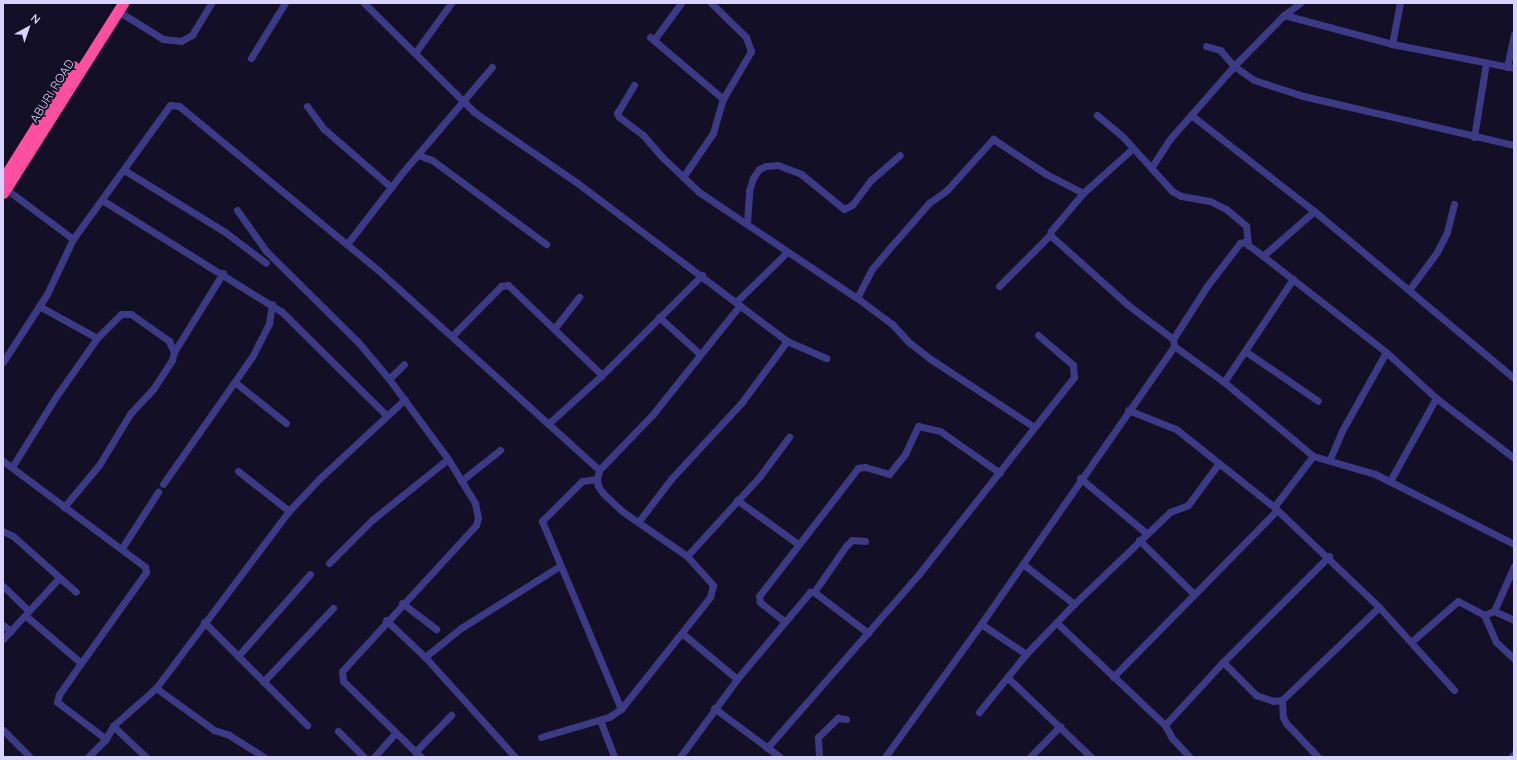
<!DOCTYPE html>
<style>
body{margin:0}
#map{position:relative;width:1517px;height:760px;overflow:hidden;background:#130f26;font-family:Quicksand,sans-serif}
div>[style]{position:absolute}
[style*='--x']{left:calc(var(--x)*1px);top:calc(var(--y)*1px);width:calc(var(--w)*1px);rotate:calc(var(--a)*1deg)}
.minor>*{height:7px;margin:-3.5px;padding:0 3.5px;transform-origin:3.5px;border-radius:3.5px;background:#3d3a85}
.highway>*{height:11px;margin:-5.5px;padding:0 5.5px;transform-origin:5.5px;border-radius:5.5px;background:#ff4fa3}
span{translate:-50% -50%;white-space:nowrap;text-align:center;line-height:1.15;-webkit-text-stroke:4px #130f26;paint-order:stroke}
.street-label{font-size:12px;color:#d9d4ff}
.frame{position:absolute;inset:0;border:4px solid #d9d4ff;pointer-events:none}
.north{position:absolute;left:8px;top:8px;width:40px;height:40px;-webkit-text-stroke:3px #130f26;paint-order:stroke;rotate:40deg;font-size:11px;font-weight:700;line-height:16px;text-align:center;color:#d9d4ff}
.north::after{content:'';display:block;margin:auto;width:14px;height:18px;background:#d9d4ff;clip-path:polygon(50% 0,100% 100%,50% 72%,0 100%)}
</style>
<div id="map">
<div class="minor">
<i style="--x:364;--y:3;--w:155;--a:44.7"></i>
<i style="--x:474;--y:112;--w:124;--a:34.5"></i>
<i style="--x:576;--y:182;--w:264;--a:37"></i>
<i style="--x:787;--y:341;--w:43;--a:23.6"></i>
<i style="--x:118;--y:11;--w:53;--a:31.9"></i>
<i style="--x:163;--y:39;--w:18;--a:6"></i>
<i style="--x:181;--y:41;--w:13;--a:-29"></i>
<i style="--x:192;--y:35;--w:37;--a:-59"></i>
<i style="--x:1284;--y:15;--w:112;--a:15"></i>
<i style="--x:1392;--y:44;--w:124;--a:11.1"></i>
<i style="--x:650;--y:37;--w:96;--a:40.3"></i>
<i style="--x:654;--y:40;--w:46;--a:-53.9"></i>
<i style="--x:1392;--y:44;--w:42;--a:-79"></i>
<i style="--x:1206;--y:46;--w:15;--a:16"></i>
<i style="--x:1220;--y:50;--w:21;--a:49"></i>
<i style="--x:1234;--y:66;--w:24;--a:35"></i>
<i style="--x:1254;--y:80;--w:52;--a:18.1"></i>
<i style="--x:1303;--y:96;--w:217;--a:13.1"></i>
<i style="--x:415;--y:53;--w:62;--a:-54.2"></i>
<i style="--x:251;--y:58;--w:65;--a:-58.3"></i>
<i style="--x:1507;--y:67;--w:33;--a:-78"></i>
<i style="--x:634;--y:85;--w:33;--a:121"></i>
<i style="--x:617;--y:113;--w:4;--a:63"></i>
<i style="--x:619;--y:117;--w:30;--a:37"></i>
<i style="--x:643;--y:135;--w:29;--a:49"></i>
<i style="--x:662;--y:157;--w:51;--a:43.4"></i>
<i style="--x:699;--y:192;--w:190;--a:33.9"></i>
<i style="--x:857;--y:298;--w:44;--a:36.6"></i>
<i style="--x:892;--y:324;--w:26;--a:47"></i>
<i style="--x:910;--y:343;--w:24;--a:38"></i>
<i style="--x:929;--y:358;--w:126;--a:33.3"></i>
<i style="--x:307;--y:106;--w:29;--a:54"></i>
<i style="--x:324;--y:129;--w:89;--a:40.9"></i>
<i style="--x:1097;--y:115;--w:35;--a:40"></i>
<i style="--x:1124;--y:138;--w:72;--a:47.8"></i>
<i style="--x:1172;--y:191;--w:10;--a:29"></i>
<i style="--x:1181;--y:196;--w:29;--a:10"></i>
<i style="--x:1210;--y:201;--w:18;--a:27"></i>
<i style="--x:1226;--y:209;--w:26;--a:40"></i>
<i style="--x:1246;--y:226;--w:19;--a:84"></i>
<i style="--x:1191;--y:115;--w:156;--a:38"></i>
<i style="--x:1314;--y:211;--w:261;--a:39.9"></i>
<i style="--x:1474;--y:137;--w:75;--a:-80.8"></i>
<i style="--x:1132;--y:149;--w:66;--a:138.1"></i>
<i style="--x:1083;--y:193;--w:50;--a:130.1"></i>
<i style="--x:1051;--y:231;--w:4;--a:104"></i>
<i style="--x:1050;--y:235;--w:105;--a:41.9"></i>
<i style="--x:1128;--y:305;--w:56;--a:37.1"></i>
<i style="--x:418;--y:155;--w:15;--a:20"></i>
<i style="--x:432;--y:160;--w:142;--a:36.4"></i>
<i style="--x:1151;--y:168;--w:33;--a:-57"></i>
<i style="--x:1169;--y:140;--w:98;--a:-48.7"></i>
<i style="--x:1234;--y:66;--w:71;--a:-45.6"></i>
<i style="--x:1284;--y:15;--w:20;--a:-37"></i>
<i style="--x:124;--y:170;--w:119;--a:31.5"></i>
<i style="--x:225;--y:232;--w:51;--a:37.1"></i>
<i style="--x:683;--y:177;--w:53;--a:-55.7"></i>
<i style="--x:713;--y:133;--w:35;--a:-74"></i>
<i style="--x:723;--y:99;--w:56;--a:-59.7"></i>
<i style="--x:751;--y:51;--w:15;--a:-110"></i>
<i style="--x:746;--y:37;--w:49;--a:-135.8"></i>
<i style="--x:6;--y:189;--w:84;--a:36.7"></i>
<i style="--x:102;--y:200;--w:212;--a:31.9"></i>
<i style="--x:282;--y:312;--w:146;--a:44.7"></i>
<i style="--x:237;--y:210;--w:50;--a:54.7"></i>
<i style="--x:266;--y:251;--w:129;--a:44.7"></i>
<i style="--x:358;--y:342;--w:48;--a:50"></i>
<i style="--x:389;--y:379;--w:99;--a:53.6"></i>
<i style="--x:448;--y:459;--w:52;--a:58.5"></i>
<i style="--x:475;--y:503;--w:15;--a:79"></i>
<i style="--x:478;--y:518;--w:7;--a:106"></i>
<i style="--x:476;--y:525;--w:198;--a:132.5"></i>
<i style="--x:342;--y:671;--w:10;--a:84"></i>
<i style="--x:343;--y:681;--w:109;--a:44.3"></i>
<i style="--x:747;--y:223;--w:32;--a:-86"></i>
<i style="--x:749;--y:191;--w:14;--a:-73"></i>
<i style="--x:753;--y:178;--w:11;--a:-56"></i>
<i style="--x:759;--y:169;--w:8;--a:-23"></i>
<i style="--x:766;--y:166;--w:12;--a:-5"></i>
<i style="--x:778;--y:165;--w:25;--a:21"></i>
<i style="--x:801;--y:174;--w:55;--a:39.1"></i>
<i style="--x:844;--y:209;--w:9;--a:-27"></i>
<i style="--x:852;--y:205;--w:31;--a:-53"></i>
<i style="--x:871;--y:180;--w:38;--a:-41"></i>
<i style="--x:347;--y:244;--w:90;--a:-52.2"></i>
<i style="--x:402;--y:173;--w:139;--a:-49.7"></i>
<i style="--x:1263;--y:256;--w:68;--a:-41.4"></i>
<i style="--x:999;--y:286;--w:72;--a:-45"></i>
<i style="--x:1409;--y:290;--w:47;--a:-53.6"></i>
<i style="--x:1437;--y:252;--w:22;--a:-63"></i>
<i style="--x:1447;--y:232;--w:29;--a:-76"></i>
<i style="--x:857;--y:298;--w:33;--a:-63"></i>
<i style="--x:872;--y:269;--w:35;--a:-50"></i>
<i style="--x:895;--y:242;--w:52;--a:-48.9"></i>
<i style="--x:929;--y:203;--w:22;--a:-36"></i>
<i style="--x:947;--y:190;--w:69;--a:-48"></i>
<i style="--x:993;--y:139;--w:64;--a:33.4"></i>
<i style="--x:1046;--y:174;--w:42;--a:27.2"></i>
<i style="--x:736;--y:302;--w:71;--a:-44.4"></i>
<i style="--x:39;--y:306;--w:66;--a:28.9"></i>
<i style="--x:659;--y:317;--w:55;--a:42.1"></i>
<i style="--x:554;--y:329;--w:41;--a:-52"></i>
<i style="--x:452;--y:336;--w:70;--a:-45.6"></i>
<i style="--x:501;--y:286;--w:7;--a:-8"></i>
<i style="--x:508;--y:285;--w:130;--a:43.8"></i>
<i style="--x:1174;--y:346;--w:62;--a:35.8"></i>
<i style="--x:1224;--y:382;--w:116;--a:39.7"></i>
<i style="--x:1313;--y:456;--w:65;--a:16.2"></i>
<i style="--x:1375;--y:474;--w:156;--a:26.7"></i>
<i style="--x:1245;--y:351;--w:88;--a:34.4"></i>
<i style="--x:174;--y:352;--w:93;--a:-58.2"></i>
<i style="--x:3;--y:362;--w:81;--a:-57.1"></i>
<i style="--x:47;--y:294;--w:61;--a:-64.7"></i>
<i style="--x:73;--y:239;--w:165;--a:-54.1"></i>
<i style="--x:170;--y:105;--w:9;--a:6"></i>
<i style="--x:179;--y:106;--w:258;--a:39.5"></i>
<i style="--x:378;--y:270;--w:298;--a:42.1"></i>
<i style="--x:389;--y:379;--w:21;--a:-45"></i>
<i style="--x:1224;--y:382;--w:124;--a:-56.2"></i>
<i style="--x:236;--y:383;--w:64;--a:38.7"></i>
<i style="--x:1128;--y:410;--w:52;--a:21.6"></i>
<i style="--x:1176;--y:429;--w:125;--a:38.5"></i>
<i style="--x:1274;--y:507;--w:145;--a:43.6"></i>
<i style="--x:1379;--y:607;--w:112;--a:47.9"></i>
<i style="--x:548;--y:424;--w:72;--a:-42.2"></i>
<i style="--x:601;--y:376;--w:143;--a:-45"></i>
<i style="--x:1330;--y:459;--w:33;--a:-67"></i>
<i style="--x:1343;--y:429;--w:88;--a:-60.8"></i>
<i style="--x:3;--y:461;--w:177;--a:36.7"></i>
<i style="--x:145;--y:567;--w:5;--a:79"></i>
<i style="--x:146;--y:572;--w:112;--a:125.5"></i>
<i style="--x:81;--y:663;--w:39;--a:125"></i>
<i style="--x:59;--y:695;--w:7;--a:106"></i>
<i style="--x:57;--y:702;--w:61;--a:37.1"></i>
<i style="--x:12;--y:467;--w:85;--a:-58"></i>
<i style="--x:57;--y:395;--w:70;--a:-54.9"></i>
<i style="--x:97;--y:338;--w:34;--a:-45"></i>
<i style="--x:121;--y:314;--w:10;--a:0"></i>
<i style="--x:131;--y:314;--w:47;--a:35.4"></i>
<i style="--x:169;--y:341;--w:12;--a:66"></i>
<i style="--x:174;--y:352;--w:8;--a:104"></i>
<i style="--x:172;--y:360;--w:33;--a:123"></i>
<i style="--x:154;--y:388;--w:35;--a:133"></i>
<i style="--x:130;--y:414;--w:60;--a:121.3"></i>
<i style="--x:99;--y:465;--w:55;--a:129.8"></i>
<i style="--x:238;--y:471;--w:65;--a:38.1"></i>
<i style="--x:1080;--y:478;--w:86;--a:39.8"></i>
<i style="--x:597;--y:479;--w:15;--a:172"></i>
<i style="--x:582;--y:481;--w:57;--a:135"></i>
<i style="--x:542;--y:521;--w:204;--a:67.2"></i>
<i style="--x:461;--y:481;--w:50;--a:-38.5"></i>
<i style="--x:1390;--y:481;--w:95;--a:-61"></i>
<i style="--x:163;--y:484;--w:155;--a:-55"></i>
<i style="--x:252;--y:357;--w:38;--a:-63"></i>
<i style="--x:269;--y:323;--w:19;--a:-81"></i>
<i style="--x:737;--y:500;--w:75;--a:35.8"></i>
<i style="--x:1274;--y:507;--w:64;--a:-52.6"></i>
<i style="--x:639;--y:521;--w:53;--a:-52.7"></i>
<i style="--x:671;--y:479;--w:105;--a:-47.3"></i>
<i style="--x:742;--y:402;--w:76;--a:-53.6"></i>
<i style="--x:3;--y:531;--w:11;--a:27"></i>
<i style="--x:13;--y:536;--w:84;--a:41.6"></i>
<i style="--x:1139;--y:540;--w:77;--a:44.5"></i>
<i style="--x:122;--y:548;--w:67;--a:-57.3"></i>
<i style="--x:687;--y:556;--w:108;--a:-47.6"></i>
<i style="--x:760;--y:476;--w:49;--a:-53.4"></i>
<i style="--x:329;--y:563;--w:61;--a:-45"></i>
<i style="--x:372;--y:520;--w:97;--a:-38.8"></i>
<i style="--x:1023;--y:564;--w:65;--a:38.1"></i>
<i style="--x:3;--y:586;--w:36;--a:44"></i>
<i style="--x:814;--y:592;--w:56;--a:-55.2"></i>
<i style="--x:846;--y:546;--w:8;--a:-45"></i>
<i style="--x:852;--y:540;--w:13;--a:4"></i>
<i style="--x:402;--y:603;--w:43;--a:37.4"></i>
<i style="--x:1494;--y:611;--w:22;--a:24"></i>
<i style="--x:1484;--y:615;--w:30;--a:66"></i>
<i style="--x:1496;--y:642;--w:25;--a:43"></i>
<i style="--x:26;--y:616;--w:72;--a:40.5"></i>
<i style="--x:386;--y:620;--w:54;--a:43.5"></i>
<i style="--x:425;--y:657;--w:135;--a:48"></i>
<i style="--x:784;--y:621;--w:31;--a:-142"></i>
<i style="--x:760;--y:602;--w:6;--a:-99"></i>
<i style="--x:759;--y:596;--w:162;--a:-52.3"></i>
<i style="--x:858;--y:468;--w:7;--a:-8"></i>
<i style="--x:865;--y:467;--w:25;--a:16"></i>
<i style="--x:889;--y:474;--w:26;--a:-51"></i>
<i style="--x:905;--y:454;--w:31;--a:-65"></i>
<i style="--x:918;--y:426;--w:23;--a:13"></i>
<i style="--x:940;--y:431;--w:73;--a:35"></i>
<i style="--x:204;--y:622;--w:146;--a:45"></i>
<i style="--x:1057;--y:623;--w:149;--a:43.4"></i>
<i style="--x:1165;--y:725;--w:86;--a:-47.4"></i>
<i style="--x:1223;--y:662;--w:47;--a:45"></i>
<i style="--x:1256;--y:695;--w:18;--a:19"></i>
<i style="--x:1273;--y:701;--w:9;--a:-6"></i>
<i style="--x:1282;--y:700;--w:134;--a:-43.8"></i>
<i style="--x:981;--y:624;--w:54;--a:33.7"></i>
<i style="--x:3;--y:625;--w:10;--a:37"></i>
<i style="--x:683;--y:634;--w:70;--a:39.8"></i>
<i style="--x:3;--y:639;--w:83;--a:-47.4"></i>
<i style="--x:1411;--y:642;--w:62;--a:-41.1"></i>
<i style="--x:1458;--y:601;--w:30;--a:28"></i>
<i style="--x:1484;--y:615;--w:11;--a:-22"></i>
<i style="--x:1494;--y:611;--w:49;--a:-66"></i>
<i style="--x:238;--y:656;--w:109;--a:-48.7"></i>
<i style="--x:425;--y:657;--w:46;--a:-38.9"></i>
<i style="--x:461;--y:628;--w:117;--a:-32.1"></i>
<i style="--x:1223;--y:662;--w:150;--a:-45"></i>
<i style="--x:1113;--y:677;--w:234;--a:-45.5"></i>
<i style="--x:1008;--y:678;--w:115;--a:43.6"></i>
<i style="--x:263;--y:682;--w:102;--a:-46.6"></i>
<i style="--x:156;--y:688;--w:72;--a:35.9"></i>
<i style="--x:214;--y:730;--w:16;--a:18"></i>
<i style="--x:229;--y:735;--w:41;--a:32.2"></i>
<i style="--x:1282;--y:700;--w:17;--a:87"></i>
<i style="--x:1283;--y:717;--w:7;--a:63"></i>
<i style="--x:1286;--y:723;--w:47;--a:46.7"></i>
<i style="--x:714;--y:708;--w:82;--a:36.6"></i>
<i style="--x:979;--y:712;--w:75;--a:-51"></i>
<i style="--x:1026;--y:654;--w:69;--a:-46.2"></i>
<i style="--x:1074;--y:604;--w:133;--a:-43.8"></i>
<i style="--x:1170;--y:512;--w:19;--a:-21"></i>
<i style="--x:1188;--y:505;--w:52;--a:-53.6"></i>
<i style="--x:600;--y:720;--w:40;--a:69"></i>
<i style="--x:1165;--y:725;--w:15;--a:62"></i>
<i style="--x:1172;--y:738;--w:26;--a:47"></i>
<i style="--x:113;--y:726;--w:45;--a:43.2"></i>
<i style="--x:3;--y:730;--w:38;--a:45"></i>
<i style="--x:338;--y:731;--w:37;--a:45"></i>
<i style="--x:541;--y:737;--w:71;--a:-16.4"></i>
<i style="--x:609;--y:717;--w:14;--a:-34"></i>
<i style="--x:621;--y:709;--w:143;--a:-51.5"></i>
<i style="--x:710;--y:597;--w:12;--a:-76"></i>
<i style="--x:713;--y:585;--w:39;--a:-132"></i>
<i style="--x:687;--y:556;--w:79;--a:-145.3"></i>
<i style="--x:622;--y:511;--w:26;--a:-137"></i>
<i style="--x:603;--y:493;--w:9;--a:-126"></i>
<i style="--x:598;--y:486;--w:7;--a:-98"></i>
<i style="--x:597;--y:479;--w:9;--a:-77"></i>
<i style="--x:599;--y:470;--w:78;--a:-46"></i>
<i style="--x:653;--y:414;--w:139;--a:-51.4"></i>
<i style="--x:767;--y:748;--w:231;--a:-48.9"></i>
<i style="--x:919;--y:574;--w:251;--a:-51.8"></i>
<i style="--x:1074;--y:377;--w:12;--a:-95"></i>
<i style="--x:1073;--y:365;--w:46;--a:-139.4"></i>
<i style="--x:415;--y:752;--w:52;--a:-45.8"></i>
<i style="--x:88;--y:757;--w:25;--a:-45"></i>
<i style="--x:106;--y:739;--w:15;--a:-62"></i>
<i style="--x:113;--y:726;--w:57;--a:-41.5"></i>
<i style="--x:156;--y:688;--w:221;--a:-53.1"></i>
<i style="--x:289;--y:511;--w:44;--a:-46.8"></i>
<i style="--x:319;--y:479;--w:117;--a:-42.9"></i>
<i style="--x:374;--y:757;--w:31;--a:-48"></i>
<i style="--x:680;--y:757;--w:97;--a:-53.8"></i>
<i style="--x:737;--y:679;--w:114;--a:-50"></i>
<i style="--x:810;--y:592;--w:4;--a:0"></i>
<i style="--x:814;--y:592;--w:68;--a:37.2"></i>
<i style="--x:819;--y:757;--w:20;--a:-93"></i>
<i style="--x:818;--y:737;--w:28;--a:-44"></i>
<i style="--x:838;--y:718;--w:8;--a:7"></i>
<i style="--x:885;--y:757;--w:164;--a:-54.2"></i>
<i style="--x:981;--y:624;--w:338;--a:-55.2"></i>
<i style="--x:1174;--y:346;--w:7;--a:-98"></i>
<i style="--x:1173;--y:339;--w:63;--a:-57.3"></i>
<i style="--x:1207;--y:286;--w:54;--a:-52.5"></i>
<i style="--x:1240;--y:243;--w:4;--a:-14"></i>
<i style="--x:1244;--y:242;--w:24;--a:36"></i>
<i style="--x:1263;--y:256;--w:156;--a:38"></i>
<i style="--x:1386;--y:352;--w:68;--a:42.6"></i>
<i style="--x:1436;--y:398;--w:98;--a:37.6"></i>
<i style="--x:1030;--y:757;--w:43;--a:-45.9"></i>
<i style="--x:1511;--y:757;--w:4;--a:-45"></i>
</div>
<div class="highway">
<i style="--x:3;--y:179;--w:133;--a:-57.9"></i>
<i style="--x:3;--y:193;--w:225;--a:-57.7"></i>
</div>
<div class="street-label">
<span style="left:52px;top:91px;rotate:-58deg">ABURI ROAD</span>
</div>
<div class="frame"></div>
<div class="north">N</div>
</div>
